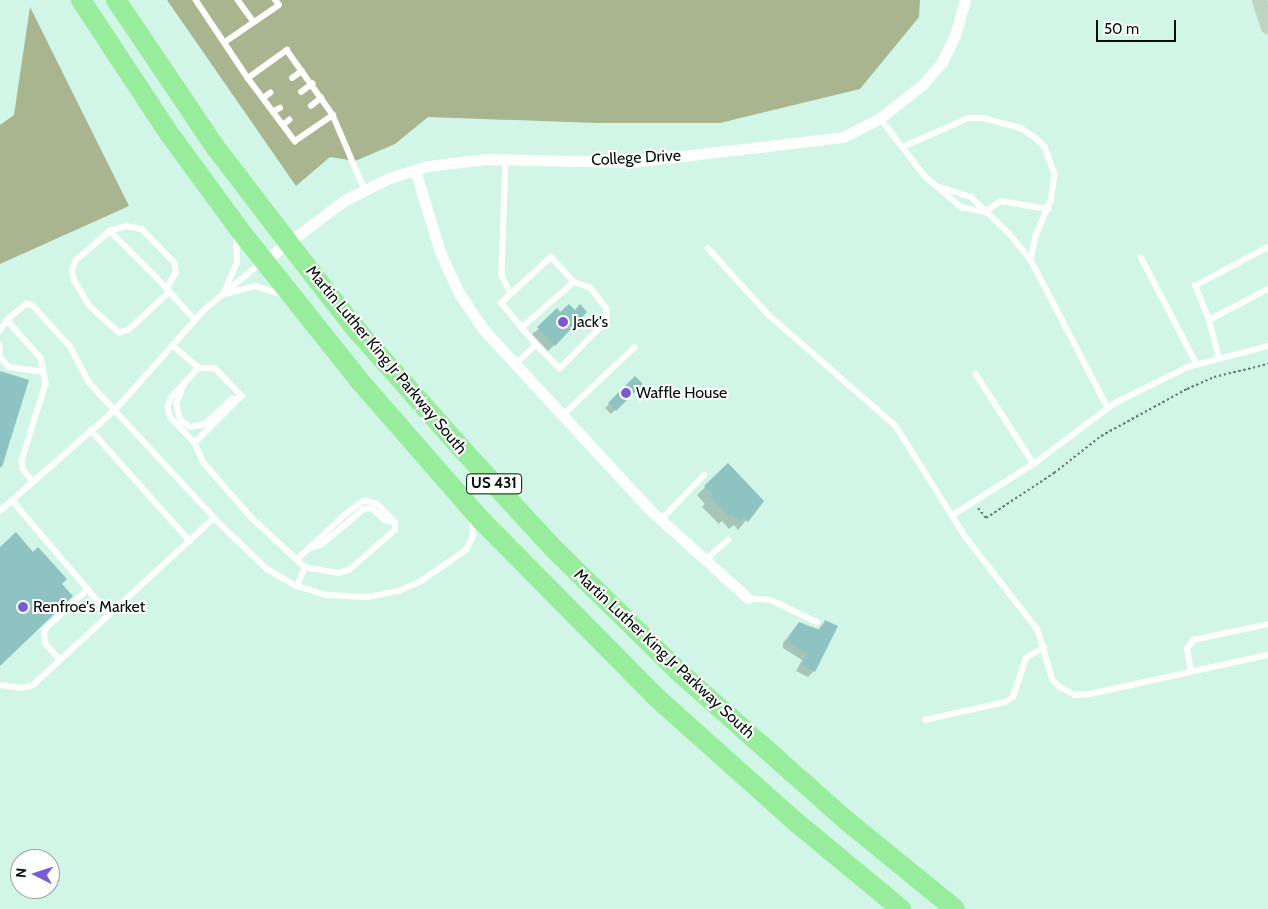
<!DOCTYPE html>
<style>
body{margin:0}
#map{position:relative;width:1268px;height:909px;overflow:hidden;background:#d1f5e7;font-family:Cabin,sans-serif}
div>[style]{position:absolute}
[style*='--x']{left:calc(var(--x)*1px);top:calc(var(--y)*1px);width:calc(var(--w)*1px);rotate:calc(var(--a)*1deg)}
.forest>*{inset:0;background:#a9b58e}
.shadow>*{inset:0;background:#0003}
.building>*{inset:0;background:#8ec3c2}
.path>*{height:2px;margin-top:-1px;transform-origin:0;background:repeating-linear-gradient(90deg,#637a71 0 2.5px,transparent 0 5px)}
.lane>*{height:5.5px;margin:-2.75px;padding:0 2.75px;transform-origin:2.75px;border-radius:2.75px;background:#fff}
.street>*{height:11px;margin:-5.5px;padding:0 5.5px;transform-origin:5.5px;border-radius:5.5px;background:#fff}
.secondary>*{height:15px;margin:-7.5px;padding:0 7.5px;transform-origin:7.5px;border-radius:7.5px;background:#bed6c1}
.highway>*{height:20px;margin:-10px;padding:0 10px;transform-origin:10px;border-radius:10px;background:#98ed9d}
.dots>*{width:14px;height:14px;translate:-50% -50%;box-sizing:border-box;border:2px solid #fff;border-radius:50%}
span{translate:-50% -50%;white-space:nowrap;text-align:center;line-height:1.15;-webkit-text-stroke:4px #fff;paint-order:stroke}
.shield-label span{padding:1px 4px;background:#fff;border:1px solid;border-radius:4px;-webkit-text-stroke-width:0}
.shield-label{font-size:15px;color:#040f0a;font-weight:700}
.street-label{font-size:16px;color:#040f0a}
.poi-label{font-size:16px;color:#040f0a}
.left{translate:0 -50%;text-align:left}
.north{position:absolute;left:10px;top:849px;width:50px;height:50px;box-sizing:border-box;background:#fff;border:1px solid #9b9f9d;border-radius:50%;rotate:275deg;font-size:14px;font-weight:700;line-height:20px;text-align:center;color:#040f0a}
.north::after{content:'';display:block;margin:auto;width:18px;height:22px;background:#7b5bd5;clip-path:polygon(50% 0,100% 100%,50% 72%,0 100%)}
.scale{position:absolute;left:1096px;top:20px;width:80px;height:22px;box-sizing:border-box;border:2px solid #040f0a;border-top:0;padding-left:6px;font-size:15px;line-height:18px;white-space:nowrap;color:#040f0a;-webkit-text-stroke:4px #fff;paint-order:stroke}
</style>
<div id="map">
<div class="forest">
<i style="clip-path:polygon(167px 0,920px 0,919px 17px,860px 89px,720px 123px,597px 123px,428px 117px,395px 144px,355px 161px,330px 157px,296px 186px)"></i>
<i style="clip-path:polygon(30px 7px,129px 206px,0 264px,0 125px,14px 115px)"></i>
</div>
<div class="shadow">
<i style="clip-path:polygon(560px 313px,577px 323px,548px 351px,532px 334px)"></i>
<i style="clip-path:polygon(635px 378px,641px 384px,611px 414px,605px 408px)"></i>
<i style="clip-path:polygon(728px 465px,762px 501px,738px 530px,734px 525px,729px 529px,722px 521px,719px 524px,702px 507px,705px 504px,697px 495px)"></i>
<i style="clip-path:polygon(825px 621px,814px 671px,808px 677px,796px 671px,802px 660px,783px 648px,783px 643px,799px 623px,818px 630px)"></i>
</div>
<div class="building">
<i style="clip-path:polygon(569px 304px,575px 310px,580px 304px,587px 312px,555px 346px,537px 327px,557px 308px,560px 312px)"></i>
<i style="clip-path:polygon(0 371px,29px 380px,2px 467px,0 467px)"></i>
<i style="clip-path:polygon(635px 376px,643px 384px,616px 411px,608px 403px)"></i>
<i style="clip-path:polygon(728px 463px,764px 501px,748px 522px,743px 517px,739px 522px,731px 514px,729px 516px,710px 497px,713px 494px,704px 486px)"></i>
<i style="clip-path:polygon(16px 532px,33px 552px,38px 547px,67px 579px,62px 584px,73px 596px,0 666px,0 547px)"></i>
<i style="clip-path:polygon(825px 620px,838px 626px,815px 672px,802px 665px,807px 654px,789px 642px,789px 636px,799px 622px,820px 630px)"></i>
</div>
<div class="path">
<i style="--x:978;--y:508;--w:13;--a:51"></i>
<i style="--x:986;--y:518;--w:82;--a:-33.5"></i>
<i style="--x:1054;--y:473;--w:60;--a:-38.2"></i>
<i style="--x:1101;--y:436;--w:98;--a:-28.7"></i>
<i style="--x:1187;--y:389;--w:30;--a:-24"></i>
<i style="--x:1214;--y:377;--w:56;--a:-13.5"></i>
</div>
<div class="lane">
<i style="--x:196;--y:0;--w:94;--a:56.3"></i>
<i style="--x:248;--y:78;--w:48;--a:-35.7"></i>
<i style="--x:287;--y:50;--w:80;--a:54.7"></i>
<i style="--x:333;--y:115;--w:82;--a:66.9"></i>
<i style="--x:238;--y:0;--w:27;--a:54"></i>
<i style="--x:225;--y:42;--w:65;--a:-34.4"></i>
<i style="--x:279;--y:5;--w:6;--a:-129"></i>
<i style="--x:248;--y:78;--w:79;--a:53.3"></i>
<i style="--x:295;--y:141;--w:46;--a:-34.4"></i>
<i style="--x:292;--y:78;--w:12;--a:-35"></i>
<i style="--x:301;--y:92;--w:14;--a:-36"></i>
<i style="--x:263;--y:98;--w:9;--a:-36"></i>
<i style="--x:311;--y:106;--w:13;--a:-39"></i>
<i style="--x:273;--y:112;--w:8;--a:-30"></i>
<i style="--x:880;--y:118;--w:73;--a:52.2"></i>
<i style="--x:925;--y:176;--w:48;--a:40.7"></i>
<i style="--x:961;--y:207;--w:25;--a:12"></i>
<i style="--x:985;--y:212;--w:19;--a:-35"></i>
<i style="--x:1001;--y:201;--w:48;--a:9.7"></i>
<i style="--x:283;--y:125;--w:8;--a:-40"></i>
<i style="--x:903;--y:147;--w:71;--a:-24"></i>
<i style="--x:968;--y:118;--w:15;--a:0"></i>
<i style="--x:983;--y:118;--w:39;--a:15"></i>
<i style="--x:1021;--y:128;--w:18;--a:34"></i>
<i style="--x:1036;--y:138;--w:13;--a:45"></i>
<i style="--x:1045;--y:147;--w:29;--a:70"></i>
<i style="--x:1055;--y:174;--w:27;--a:98"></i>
<i style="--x:1051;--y:201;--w:38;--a:113"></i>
<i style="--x:1036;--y:236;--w:25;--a:102"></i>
<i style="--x:506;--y:159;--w:116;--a:92"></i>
<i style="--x:502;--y:275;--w:21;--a:65"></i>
<i style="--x:939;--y:187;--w:34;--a:17"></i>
<i style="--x:971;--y:197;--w:52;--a:43.5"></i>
<i style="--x:1009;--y:233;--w:35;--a:51"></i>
<i style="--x:1031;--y:260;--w:167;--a:62.5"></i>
<i style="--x:110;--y:231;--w:17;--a:-17"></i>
<i style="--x:126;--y:226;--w:16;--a:11"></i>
<i style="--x:142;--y:229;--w:47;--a:45.9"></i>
<i style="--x:175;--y:263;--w:10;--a:84"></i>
<i style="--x:176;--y:273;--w:18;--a:119"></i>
<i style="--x:708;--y:248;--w:89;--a:47.7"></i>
<i style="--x:768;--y:314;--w:170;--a:41.2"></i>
<i style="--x:896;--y:426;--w:130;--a:57.9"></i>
<i style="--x:965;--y:536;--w:119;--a:52.2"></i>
<i style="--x:1038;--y:630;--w:52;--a:73.3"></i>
<i style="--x:1053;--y:680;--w:10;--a:45"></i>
<i style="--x:1060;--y:687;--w:17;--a:28"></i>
<i style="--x:1075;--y:695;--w:15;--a:-4"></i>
<i style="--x:1090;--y:694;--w:182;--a:-12.4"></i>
<i style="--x:1141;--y:257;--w:121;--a:62.4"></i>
<i style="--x:170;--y:292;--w:56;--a:137.2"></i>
<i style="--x:129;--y:330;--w:10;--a:163"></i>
<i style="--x:119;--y:333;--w:40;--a:-138"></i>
<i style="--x:89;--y:306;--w:30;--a:-120"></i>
<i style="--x:74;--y:280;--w:9;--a:-103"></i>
<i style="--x:72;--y:271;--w:12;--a:-70"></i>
<i style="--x:76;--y:260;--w:45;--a:-40.5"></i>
<i style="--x:110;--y:231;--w:76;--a:45"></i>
<i style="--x:164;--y:285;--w:47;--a:48.5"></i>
<i style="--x:224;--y:292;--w:32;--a:-66"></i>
<i style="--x:237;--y:263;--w:26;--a:-92"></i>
<i style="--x:225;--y:294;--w:31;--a:-15"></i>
<i style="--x:255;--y:286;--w:27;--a:17"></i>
<i style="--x:1209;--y:320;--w:67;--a:-27.7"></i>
<i style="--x:521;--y:328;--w:70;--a:-41"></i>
<i style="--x:574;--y:282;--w:18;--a:19"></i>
<i style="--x:591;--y:288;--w:26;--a:53"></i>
<i style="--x:607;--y:309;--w:12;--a:90"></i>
<i style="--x:607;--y:321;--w:67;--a:134.4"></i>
<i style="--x:560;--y:369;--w:34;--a:-135"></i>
<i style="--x:536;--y:345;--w:55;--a:-129.8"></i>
<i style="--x:501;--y:303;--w:68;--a:-42.6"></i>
<i style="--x:551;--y:257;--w:34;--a:47"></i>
<i style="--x:0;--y:331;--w:13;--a:-58"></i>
<i style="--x:0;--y:344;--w:13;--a:90"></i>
<i style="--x:0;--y:357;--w:13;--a:48"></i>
<i style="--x:9;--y:367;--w:35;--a:8"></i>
<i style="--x:172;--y:345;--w:35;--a:40"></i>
<i style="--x:199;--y:368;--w:16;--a:0"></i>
<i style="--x:215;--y:368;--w:39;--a:46"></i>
<i style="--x:242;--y:396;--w:66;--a:135"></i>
<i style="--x:1219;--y:358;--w:39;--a:-105"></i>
<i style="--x:1209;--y:320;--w:37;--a:-112"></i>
<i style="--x:1195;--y:286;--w:83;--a:-28.1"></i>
<i style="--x:515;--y:364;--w:28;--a:-42"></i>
<i style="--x:199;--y:368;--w:41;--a:133"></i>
<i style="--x:171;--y:398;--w:9;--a:108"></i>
<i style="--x:168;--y:407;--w:11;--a:75"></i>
<i style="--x:171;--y:418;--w:35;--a:46"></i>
<i style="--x:195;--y:443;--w:22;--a:66"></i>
<i style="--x:204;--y:463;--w:73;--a:48.9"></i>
<i style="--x:252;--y:518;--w:72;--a:42.8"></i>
<i style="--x:976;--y:374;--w:107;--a:57.2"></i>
<i style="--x:185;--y:383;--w:22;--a:112"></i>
<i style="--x:177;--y:403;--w:8;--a:83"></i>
<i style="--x:178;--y:411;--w:9;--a:72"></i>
<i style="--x:181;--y:420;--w:11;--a:38"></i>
<i style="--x:190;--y:427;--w:15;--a:-11"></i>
<i style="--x:205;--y:424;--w:37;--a:-43"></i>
<i style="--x:232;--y:399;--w:6;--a:0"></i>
<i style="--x:562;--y:416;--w:100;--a:-43.4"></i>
<i style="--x:91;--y:430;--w:149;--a:48.3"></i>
<i style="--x:12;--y:500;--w:150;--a:49.6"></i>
<i style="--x:0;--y:511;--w:153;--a:-41.3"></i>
<i style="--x:115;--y:410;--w:134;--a:-48.3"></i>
<i style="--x:204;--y:310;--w:75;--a:-39.6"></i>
<i style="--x:953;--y:515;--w:97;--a:-32.4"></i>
<i style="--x:1035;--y:463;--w:100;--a:-36.9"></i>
<i style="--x:1115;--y:403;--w:81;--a:-26.3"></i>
<i style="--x:1188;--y:367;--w:83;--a:-14.7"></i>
<i style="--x:214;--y:518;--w:74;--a:43.9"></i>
<i style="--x:267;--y:569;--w:34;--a:30"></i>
<i style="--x:297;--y:586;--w:31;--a:17"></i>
<i style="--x:327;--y:595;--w:40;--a:2.9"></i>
<i style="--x:367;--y:597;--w:33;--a:-11"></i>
<i style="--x:399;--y:591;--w:24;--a:-24"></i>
<i style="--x:421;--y:581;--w:55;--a:-34.6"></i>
<i style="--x:466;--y:550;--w:16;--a:-63"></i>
<i style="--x:473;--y:536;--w:16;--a:-94"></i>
<i style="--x:661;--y:520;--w:62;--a:-46.3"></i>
<i style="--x:311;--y:548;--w:10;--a:-17"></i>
<i style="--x:321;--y:545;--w:56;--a:-39.9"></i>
<i style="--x:364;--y:509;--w:8;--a:-7"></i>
<i style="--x:372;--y:508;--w:18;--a:43"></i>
<i style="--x:385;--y:520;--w:8;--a:14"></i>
<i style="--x:704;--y:561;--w:32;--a:-41"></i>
<i style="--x:297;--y:586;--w:21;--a:-67"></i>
<i style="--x:305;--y:567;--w:34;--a:10"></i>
<i style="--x:338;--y:573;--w:11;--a:-15"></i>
<i style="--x:349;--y:570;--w:61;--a:-41"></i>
<i style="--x:395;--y:530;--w:7;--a:-90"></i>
<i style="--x:395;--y:523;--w:26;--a:-133"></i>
<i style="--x:377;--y:504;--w:13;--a:-167"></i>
<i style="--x:364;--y:501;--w:26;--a:143"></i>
<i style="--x:343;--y:517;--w:63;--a:136.9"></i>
<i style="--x:748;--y:598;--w:23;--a:5"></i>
<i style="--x:771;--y:600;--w:51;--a:25.6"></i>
<i style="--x:60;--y:660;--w:22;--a:-133"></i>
<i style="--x:45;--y:644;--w:14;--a:-94"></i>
<i style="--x:44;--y:630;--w:60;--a:-43"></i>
<i style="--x:1191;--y:672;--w:23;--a:-100"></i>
<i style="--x:1187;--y:649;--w:11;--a:-56"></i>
<i style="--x:1193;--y:640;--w:77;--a:-12"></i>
<i style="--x:0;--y:685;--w:22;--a:8"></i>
<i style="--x:22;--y:688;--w:11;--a:-15"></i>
<i style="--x:33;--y:685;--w:246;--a:-42.7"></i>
<i style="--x:214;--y:518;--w:184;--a:-132.8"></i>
<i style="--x:89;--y:383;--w:41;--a:-117.8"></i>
<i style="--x:70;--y:347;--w:55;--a:-132.1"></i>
<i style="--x:33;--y:306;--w:6;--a:-162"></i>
<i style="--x:27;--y:304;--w:26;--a:141"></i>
<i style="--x:7;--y:320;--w:51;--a:48.2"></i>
<i style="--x:41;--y:358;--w:14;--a:78"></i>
<i style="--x:44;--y:372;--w:12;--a:81"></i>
<i style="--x:46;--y:384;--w:81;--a:107.3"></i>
<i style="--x:22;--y:461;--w:8;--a:83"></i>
<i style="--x:23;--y:469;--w:16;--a:52"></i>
<i style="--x:925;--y:720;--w:82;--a:-12.7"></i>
<i style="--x:1005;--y:702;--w:9;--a:-32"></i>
<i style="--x:1013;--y:697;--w:41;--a:-71.6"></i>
<i style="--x:1026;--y:658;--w:21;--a:-31"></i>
</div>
<div class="street">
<i style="--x:415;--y:170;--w:86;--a:73"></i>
<i style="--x:440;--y:252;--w:45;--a:65.1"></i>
<i style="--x:459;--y:293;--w:43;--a:56.3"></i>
<i style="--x:483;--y:329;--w:245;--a:47.3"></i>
<i style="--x:649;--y:509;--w:133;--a:42"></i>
<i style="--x:264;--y:261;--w:101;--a:-37"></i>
<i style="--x:345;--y:200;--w:49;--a:-26.6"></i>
<i style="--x:389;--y:178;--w:41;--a:-17.1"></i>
<i style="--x:428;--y:166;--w:58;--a:-6.9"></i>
<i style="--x:486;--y:159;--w:145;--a:1.2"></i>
<i style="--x:631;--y:162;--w:213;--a:-6.7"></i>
<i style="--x:843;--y:137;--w:42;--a:-27.2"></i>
<i style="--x:880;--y:118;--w:53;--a:-38.2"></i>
<i style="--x:922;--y:85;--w:30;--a:-49"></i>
<i style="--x:942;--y:62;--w:30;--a:-64"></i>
<i style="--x:955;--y:35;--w:36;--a:-74"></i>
</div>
<div class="secondary">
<i style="--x:1259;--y:0;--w:28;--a:72"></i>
</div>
<div class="highway">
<i style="--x:81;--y:0;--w:158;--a:56.6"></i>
<i style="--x:168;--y:132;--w:125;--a:53.8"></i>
<i style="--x:242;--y:233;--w:186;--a:51.5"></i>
<i style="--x:358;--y:379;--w:187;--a:48.9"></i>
<i style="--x:481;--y:520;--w:250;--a:45.3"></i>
<i style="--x:657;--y:698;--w:188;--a:41.8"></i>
<i style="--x:797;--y:823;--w:135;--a:39.6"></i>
<i style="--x:116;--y:0;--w:179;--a:56"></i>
<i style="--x:216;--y:148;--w:117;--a:52.6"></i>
<i style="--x:287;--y:241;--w:109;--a:52.1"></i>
<i style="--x:354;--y:327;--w:162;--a:48.5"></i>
<i style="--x:461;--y:448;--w:137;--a:47.4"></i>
<i style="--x:554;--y:549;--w:175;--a:44.5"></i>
<i style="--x:679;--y:672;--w:225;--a:41.6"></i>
<i style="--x:847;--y:821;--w:139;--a:39.2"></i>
</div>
<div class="dots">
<i style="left:563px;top:322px;background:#7b5bd5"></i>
<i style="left:626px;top:393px;background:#7b5bd5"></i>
<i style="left:23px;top:607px;background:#7b5bd5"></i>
</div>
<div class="shield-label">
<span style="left:494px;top:484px">US 431</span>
</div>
<div class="street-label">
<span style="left:636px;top:158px;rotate:-3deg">College Drive</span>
<span style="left:386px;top:360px;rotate:50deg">Martin Luther King Jr Parkway South</span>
<span style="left:664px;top:654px;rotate:43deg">Martin Luther King Jr Parkway South</span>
</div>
<div class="poi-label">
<span class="left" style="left:573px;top:322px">Jack's</span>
<span class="left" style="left:636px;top:393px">Waffle House</span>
<span class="left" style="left:33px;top:607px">Renfroe's Market</span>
</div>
<div class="north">N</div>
<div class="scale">50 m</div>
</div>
